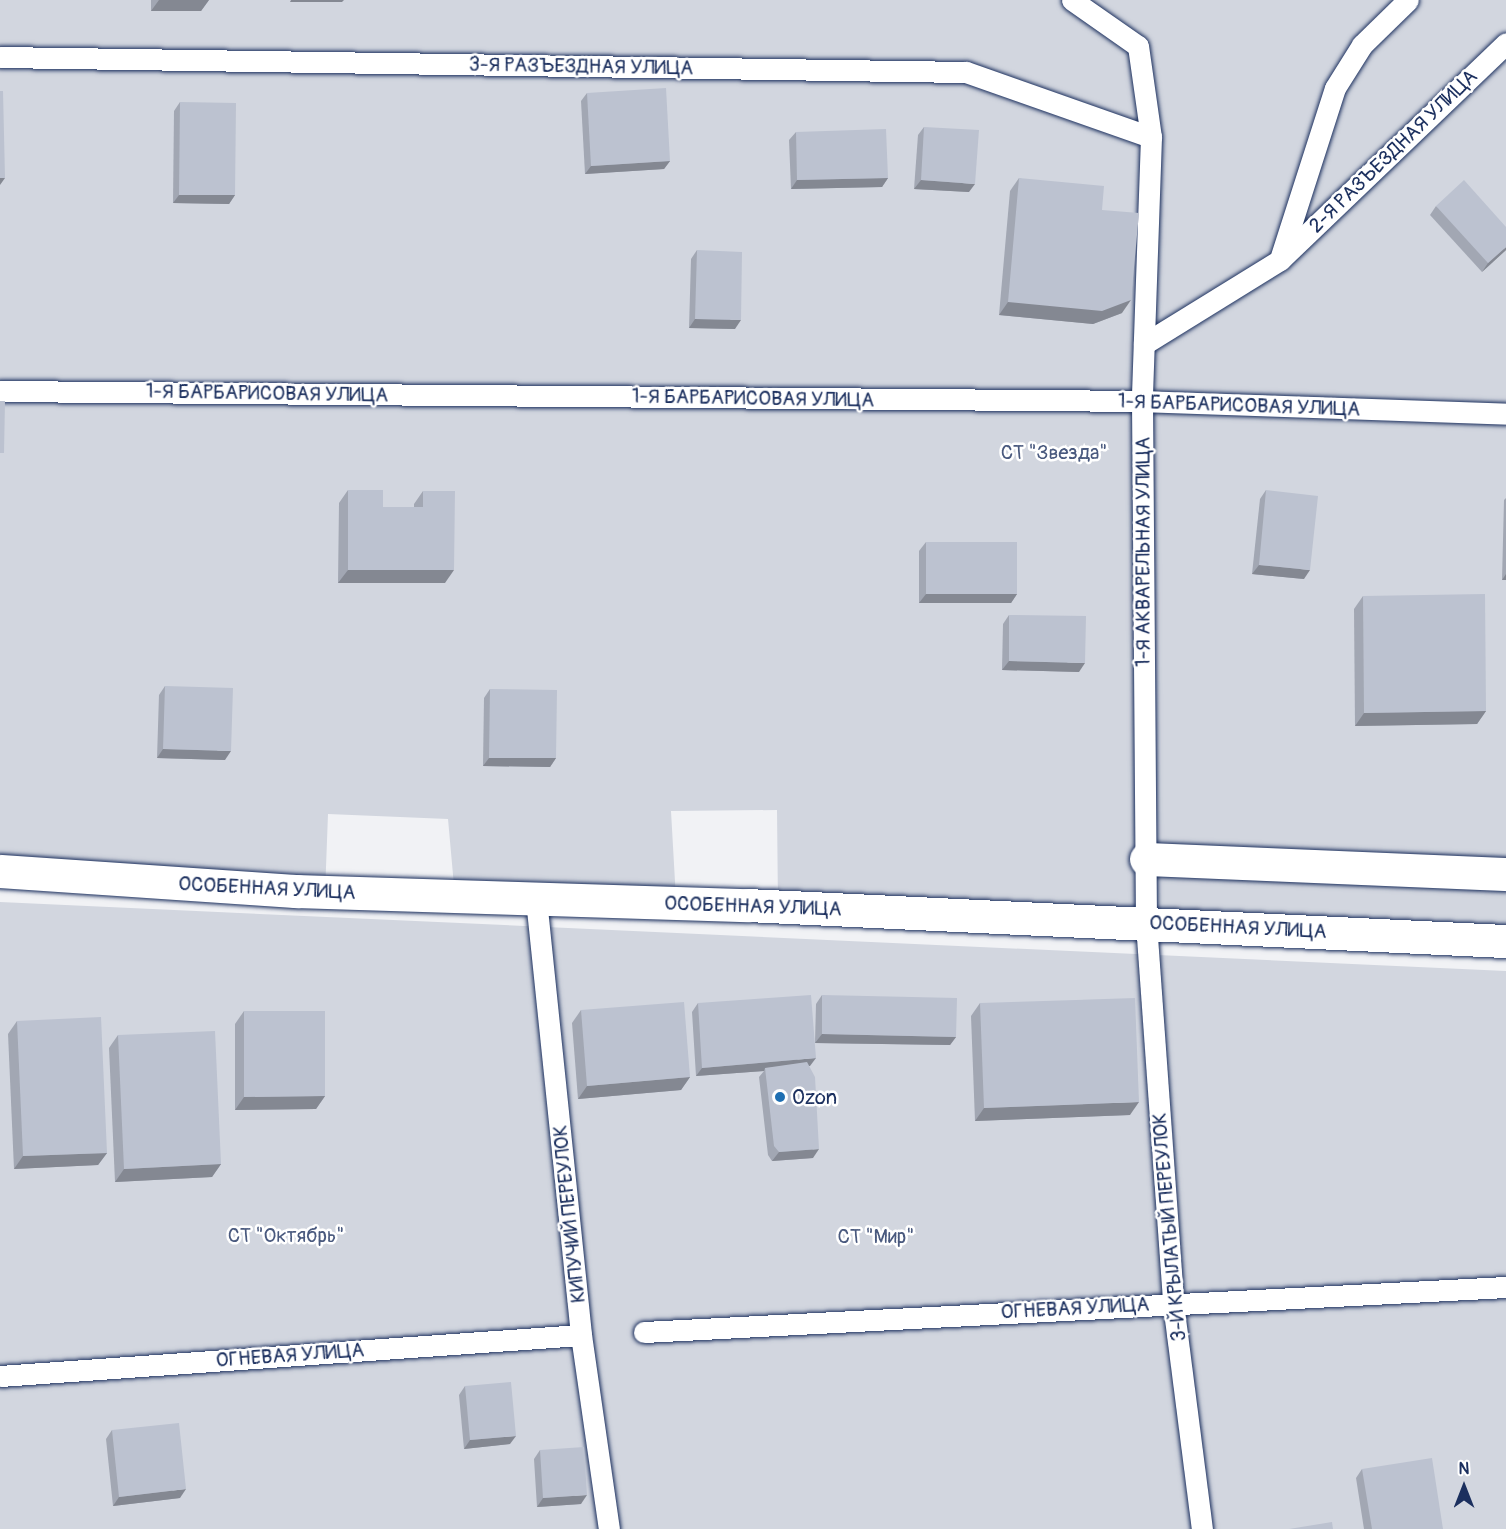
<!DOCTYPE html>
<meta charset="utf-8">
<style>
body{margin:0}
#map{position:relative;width:1506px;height:1529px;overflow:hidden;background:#f1f2f5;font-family:Pangolin,sans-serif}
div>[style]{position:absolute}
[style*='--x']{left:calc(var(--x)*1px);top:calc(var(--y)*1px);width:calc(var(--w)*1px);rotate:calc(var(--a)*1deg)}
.green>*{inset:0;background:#d2d6df}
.roads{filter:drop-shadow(0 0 2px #1b2f5e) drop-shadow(0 0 2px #1b2f5e)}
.service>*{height:21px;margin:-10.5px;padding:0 10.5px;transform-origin:10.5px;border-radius:10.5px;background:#fff}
.minor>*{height:33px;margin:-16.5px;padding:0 16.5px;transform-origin:16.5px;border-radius:16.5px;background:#fff}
.primary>*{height:33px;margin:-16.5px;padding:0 16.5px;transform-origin:16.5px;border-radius:16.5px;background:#fff}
.wall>*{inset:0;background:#a2a7b3}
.shaded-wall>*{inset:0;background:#848892}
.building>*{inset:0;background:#bcc2d0}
.dots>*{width:16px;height:16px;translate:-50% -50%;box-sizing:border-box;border:3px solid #fff;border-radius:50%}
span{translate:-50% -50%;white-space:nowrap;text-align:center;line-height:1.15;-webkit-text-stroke:5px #fff;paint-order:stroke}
.street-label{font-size:20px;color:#1b2f5e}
.park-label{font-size:20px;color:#49597e}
.poi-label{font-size:20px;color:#1b2f5e}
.left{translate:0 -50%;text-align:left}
.north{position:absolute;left:1434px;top:1457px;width:60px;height:60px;-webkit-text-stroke:4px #fff;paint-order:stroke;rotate:0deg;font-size:16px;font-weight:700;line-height:24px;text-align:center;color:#1b2f5e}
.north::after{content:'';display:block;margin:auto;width:21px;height:27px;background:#1b2f5e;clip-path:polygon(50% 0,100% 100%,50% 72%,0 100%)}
</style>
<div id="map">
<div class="green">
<i style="clip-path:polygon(0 0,1506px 0,1506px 935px,778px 908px,777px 810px,671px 811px,677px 917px,455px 897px,448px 819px,328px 814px,325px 894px,0 871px)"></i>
<i style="clip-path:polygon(0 902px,1506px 971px,1506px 1529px,0 1529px)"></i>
</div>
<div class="roads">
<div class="service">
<i style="--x:1072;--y:0;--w:80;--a:34.9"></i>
<i style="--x:1138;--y:46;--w:92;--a:81.9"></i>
<i style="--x:1151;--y:137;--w:264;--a:92"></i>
<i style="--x:1142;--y:401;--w:522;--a:89.56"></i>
<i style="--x:1146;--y:923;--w:381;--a:85.9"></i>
<i style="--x:1173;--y:1303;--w:228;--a:82.7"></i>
<i style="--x:0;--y:57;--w:966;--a:0.89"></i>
<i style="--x:966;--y:72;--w:196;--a:19.4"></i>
<i style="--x:1281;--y:256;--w:176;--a:-72.2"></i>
<i style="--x:1335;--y:88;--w:51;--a:-57.9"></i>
<i style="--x:1362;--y:45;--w:64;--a:-44.4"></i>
<i style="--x:1144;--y:344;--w:160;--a:-31.7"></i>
<i style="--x:1280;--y:260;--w:313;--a:-43.8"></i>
<i style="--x:0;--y:391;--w:1142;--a:0.5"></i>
<i style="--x:1142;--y:401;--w:364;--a:2"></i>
<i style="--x:536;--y:899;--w:438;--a:84.1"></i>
<i style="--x:581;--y:1335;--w:196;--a:81.8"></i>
<i style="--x:644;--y:1332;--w:863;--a:-2.99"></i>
<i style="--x:0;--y:1376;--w:582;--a:-4.04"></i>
</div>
<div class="minor">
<i style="--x:1146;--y:859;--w:360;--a:2.4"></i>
</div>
<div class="primary">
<i style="--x:0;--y:871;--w:297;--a:3.9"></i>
<i style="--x:296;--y:891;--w:451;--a:1.8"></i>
<i style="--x:747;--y:905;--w:760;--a:2.72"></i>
</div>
</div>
<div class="wall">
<i style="clip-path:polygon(151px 0,209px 0,201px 11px,151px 11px)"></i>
<i style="clip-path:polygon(587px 93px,670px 161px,664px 169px,585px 174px,581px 101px)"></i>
<i style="clip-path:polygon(180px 102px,235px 195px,229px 204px,173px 203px,174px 111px)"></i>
<i style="clip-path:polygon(924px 127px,969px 192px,914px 189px,918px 135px)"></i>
<i style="clip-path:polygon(796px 132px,888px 178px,882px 187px,791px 189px,789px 140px)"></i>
<i style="clip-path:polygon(1019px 178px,1102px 210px,1122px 313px,1093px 324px,999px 315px,1010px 191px)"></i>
<i style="clip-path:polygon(1436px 206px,1506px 250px,1482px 272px,1430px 215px)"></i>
<i style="clip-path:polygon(697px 250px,735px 329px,689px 328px,691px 259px)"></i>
<i style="clip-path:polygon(348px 490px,383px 507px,414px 507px,414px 504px,423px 491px,445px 583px,338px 583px,339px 503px)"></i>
<i style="clip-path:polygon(1266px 490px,1304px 579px,1252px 574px,1260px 499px)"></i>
<i style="clip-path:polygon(1506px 498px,1506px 580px,1502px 580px,1504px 500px)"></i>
<i style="clip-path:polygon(926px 542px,1017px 594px,1011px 603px,919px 603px,919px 551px)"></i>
<i style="clip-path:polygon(1363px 596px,1486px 711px,1477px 724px,1355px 726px,1354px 609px)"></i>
<i style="clip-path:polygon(1009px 615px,1079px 672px,1002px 670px,1003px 624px)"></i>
<i style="clip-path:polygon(165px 686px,225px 760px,157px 758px,159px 695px)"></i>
<i style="clip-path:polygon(490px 689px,556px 758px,550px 767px,483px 766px,484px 698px)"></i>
<i style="clip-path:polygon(822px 995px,956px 1037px,950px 1045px,815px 1043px,816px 1004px)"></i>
<i style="clip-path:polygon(698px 1003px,809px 1066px,813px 1158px,772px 1161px,768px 1155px,759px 1077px,764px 1071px,696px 1076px,692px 1012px)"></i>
<i style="clip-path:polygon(980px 1003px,1130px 1115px,975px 1121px,971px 1016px)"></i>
<i style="clip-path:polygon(581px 1010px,690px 1077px,681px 1090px,578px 1099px,572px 1023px)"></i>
<i style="clip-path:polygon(244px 1011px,325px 1096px,316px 1109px,235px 1110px,235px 1024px)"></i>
<i style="clip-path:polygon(17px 1021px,107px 1153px,98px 1165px,14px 1169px,8px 1034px)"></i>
<i style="clip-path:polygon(118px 1035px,221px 1164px,212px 1177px,115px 1182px,109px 1048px)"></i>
<i style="clip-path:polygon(465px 1386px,510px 1444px,464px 1449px,459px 1395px)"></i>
<i style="clip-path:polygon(112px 1430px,180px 1498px,113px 1506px,106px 1439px)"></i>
<i style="clip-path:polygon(540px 1450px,581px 1504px,537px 1507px,534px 1459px)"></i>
<i style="clip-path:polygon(1362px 1469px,1443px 1529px,1364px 1529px,1356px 1478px)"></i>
</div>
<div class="shaded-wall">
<i style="clip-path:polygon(159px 0,209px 0,201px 11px,151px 11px)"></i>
<i style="clip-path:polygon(291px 0,344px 0,342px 2px,290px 2px)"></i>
<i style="clip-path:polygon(670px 161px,664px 169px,585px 174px,591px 166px)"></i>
<i style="clip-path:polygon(0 178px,5px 178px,0 185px)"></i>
<i style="clip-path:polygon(888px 178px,882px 187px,791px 189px,797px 180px)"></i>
<i style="clip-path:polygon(921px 180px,975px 184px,969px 192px,914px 189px)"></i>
<i style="clip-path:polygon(179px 195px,235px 195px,229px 204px,173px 203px)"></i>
<i style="clip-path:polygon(1506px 247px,1506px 250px,1482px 272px,1488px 263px)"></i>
<i style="clip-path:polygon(1131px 300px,1122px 313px,1093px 324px,999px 315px,1008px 302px)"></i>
<i style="clip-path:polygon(695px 319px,741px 320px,735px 329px,689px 328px)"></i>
<i style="clip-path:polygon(1259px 565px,1310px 570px,1304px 579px,1252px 574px)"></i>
<i style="clip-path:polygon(348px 570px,454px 570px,445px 583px,338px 583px)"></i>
<i style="clip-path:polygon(1506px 574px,1506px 580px,1502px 580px)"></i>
<i style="clip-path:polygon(926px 594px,1017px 594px,1011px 603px,919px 603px)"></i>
<i style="clip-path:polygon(1009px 661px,1085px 663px,1079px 672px,1002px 670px)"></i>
<i style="clip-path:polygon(1486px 711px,1477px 724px,1355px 726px,1364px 713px)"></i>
<i style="clip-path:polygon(163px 749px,231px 751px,225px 760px,157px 758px)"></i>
<i style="clip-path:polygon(489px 758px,556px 758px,550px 767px,483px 766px)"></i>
<i style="clip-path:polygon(822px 1034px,956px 1037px,950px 1045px,815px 1043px)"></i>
<i style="clip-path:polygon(816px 1058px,810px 1066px,765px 1068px,764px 1071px,696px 1076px,702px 1068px)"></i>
<i style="clip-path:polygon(690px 1077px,681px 1090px,578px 1099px,587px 1086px)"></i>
<i style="clip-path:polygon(325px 1096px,316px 1109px,235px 1110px,244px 1097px)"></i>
<i style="clip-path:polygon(1139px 1102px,1130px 1115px,975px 1121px,984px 1108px)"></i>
<i style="clip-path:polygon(819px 1149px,813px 1158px,772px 1161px,779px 1152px)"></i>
<i style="clip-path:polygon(107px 1153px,98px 1165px,14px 1169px,23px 1156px)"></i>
<i style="clip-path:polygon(221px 1164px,212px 1177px,115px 1182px,124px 1169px)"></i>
<i style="clip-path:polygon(516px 1436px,510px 1444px,464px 1449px,470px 1440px)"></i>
<i style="clip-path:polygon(186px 1489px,180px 1498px,113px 1506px,119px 1497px)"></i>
<i style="clip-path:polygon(587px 1495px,581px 1504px,537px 1507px,543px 1498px)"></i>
</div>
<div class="building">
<i style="clip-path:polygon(666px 88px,670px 161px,591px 166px,587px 93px)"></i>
<i style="clip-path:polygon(0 91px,3px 91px,5px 178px,0 178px)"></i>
<i style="clip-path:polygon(180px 102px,236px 103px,235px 195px,179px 195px)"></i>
<i style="clip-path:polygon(924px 127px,979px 130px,975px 184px,921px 180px)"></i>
<i style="clip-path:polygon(886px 129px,888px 178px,797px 180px,796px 132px)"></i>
<i style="clip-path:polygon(1019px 178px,1104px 186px,1102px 210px,1139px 213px,1131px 300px,1102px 311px,1008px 302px)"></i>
<i style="clip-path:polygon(1464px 180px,1506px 227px,1506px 247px,1488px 263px,1436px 206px)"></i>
<i style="clip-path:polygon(697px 250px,742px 252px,741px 320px,695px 319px)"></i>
<i style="clip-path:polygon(0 401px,5px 401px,4px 453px,0 453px)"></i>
<i style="clip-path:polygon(348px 490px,383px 490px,383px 507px,423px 507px,423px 491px,455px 491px,454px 570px,348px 570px)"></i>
<i style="clip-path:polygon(1266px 490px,1318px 496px,1310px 570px,1259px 565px)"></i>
<i style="clip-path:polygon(926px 542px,1017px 542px,1017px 594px,926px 594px)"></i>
<i style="clip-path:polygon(1485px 594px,1486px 711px,1364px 713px,1363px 596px)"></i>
<i style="clip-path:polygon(1009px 615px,1086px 616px,1085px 663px,1009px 661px)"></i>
<i style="clip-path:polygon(165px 686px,233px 688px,231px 751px,163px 749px)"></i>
<i style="clip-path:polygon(490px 689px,557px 690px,556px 758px,489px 758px)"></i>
<i style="clip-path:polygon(811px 995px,816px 1058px,702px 1068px,698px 1003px)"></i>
<i style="clip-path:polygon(822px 995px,957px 998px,956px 1037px,822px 1034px)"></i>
<i style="clip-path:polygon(1135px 998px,1139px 1102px,984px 1108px,980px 1003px)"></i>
<i style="clip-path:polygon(684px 1002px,690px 1077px,587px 1086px,581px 1010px)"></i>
<i style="clip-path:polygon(244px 1011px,325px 1011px,325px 1096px,244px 1097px)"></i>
<i style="clip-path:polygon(101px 1017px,107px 1153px,23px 1156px,17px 1021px)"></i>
<i style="clip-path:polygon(215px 1031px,221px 1164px,124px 1169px,118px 1035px)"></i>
<i style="clip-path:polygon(807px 1062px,815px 1077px,819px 1149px,779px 1152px,774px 1146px,765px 1068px)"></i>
<i style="clip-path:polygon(511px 1382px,516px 1436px,470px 1440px,465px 1386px)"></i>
<i style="clip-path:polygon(179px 1423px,186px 1489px,119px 1497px,112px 1430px)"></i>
<i style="clip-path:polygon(584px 1447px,587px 1495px,543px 1498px,540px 1450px)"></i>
<i style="clip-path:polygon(1432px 1458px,1443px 1529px,1372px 1529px,1362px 1469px)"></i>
<i style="clip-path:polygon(1332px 1522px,1333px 1529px,1289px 1529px)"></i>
</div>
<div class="dots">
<i style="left:780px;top:1097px;background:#1f6fb2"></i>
</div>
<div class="street-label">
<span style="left:581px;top:66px;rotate:1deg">3-Я РАЗЪЕЗДНАЯ УЛИЦА</span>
<span style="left:1393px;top:151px;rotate:-44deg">2-Я РАЗЪЕЗДНАЯ УЛИЦА</span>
<span style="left:267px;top:393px;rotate:1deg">1-Я БАРБАРИСОВАЯ УЛИЦА</span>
<span style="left:753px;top:398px;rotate:1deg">1-Я БАРБАРИСОВАЯ УЛИЦА</span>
<span style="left:1239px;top:405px;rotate:2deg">1-Я БАРБАРИСОВАЯ УЛИЦА</span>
<span style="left:1143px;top:552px;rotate:-90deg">1-Я АКВАРЕЛЬНАЯ УЛИЦА</span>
<span style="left:267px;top:888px;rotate:3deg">ОСОБЕННАЯ УЛИЦА</span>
<span style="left:753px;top:906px;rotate:2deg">ОСОБЕННАЯ УЛИЦА</span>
<span style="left:1238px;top:927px;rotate:3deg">ОСОБЕННАЯ УЛИЦА</span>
<span style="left:569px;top:1214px;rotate:-96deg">КИПУЧИЙ ПЕРЕУЛОК</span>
<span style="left:1169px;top:1227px;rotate:-95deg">3-Й КРЫЛАТЫЙ ПЕРЕУЛОК</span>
<span style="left:1075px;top:1308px;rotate:-3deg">ОГНЕВАЯ УЛИЦА</span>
<span style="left:290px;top:1355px;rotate:-4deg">ОГНЕВАЯ УЛИЦА</span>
</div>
<div class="park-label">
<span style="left:1054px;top:452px">СТ "Звезда"</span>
<span style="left:286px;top:1235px">СТ "Октябрь"</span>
<span style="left:876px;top:1236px">СТ "Мир"</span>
</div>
<div class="poi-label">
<span class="left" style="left:792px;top:1097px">Ozon</span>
</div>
<div class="north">N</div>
</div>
